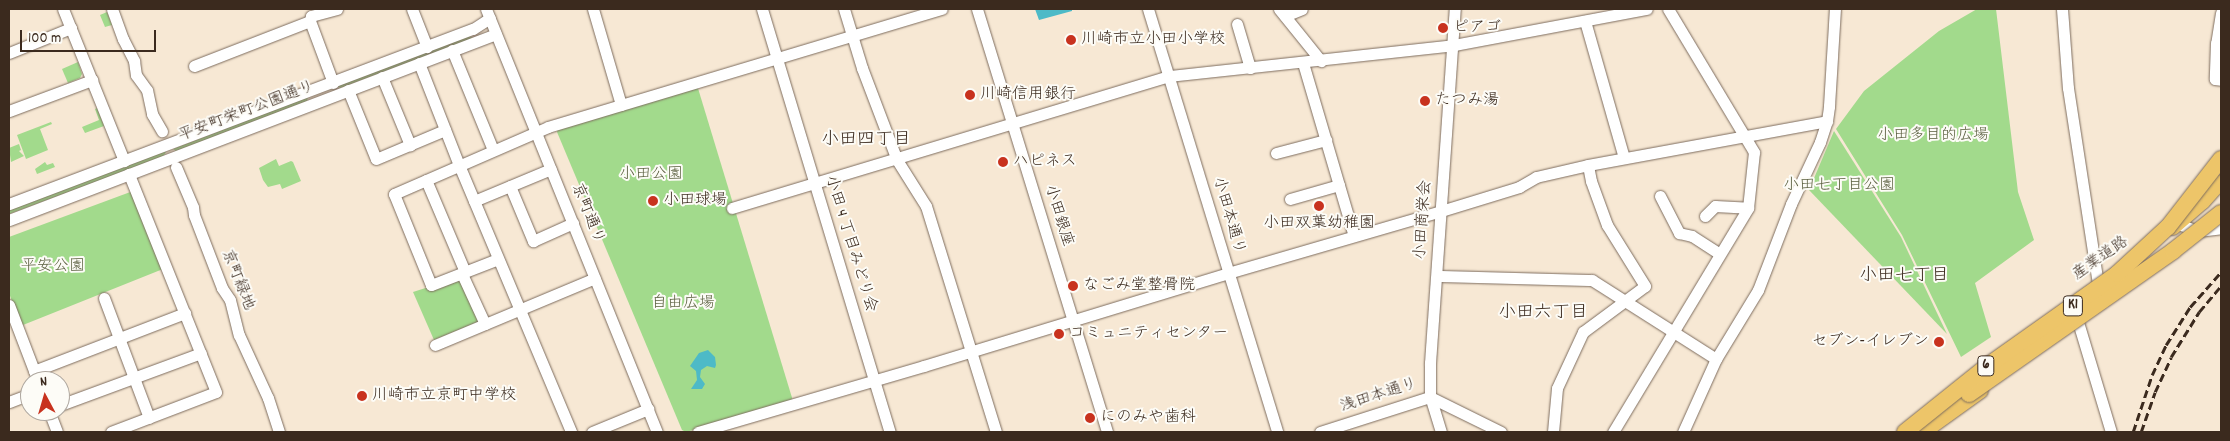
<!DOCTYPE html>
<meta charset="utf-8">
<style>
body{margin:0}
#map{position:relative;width:2230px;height:441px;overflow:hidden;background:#f7e8d4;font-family:Dekko,"Klee One",sans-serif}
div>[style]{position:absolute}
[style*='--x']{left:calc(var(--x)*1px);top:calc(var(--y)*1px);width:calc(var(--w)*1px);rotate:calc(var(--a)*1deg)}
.green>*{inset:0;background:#a2da8c}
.water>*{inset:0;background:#4dbac7}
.roads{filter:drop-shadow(0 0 1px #7d6c5e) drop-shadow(0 0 1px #7d6c5e)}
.minor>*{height:11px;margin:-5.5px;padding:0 5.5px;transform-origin:5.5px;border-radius:5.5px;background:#fff}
.major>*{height:14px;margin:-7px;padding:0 7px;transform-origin:7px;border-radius:7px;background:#edc569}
.rail>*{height:2.5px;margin-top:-1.25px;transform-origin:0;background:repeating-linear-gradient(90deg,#3b2a1e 0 8px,transparent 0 12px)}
.bridges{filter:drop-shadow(0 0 1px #7d6c5e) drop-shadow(0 0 1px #7d6c5e)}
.highway-bridge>*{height:16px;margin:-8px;padding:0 8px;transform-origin:8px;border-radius:8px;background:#edc569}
.dots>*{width:14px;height:14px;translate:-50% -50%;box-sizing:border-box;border:2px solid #fdfcf7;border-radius:50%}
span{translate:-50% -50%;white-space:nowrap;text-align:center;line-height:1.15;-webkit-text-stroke:4px #fdfcf7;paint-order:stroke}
.shield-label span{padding:1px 4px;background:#fdfcf7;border:1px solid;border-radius:4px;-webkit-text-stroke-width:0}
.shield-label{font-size:15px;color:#3b2a1e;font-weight:700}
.poi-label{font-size:16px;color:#3b2a1e}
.left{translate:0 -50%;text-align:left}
.right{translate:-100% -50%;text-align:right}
.street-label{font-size:16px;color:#3b2a1e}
.park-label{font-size:16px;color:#5a5f3f}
.neighbourhood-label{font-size:18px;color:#3b2a1e}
.frame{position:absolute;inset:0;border:10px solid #3b2a1e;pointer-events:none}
.north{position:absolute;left:20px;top:371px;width:50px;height:50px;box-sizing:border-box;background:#fdfcf7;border:1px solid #afa8a0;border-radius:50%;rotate:354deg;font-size:14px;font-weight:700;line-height:20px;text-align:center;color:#3b2a1e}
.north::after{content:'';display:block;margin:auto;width:18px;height:22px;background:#c8321e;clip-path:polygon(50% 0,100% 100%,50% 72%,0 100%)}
.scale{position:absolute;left:20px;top:30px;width:136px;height:22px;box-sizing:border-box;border:2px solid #3b2a1e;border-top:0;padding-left:6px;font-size:15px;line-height:18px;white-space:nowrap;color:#3b2a1e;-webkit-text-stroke:4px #fdfcf7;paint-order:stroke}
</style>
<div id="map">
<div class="green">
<i style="clip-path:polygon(1977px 9px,1996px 9px,2018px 192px,2034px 240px,1975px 283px,1991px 337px,1961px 357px,1902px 235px,1836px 129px,1864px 91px,1939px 31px)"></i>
<i style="clip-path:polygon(107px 12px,112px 25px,105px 27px,100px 15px)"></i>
<i style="clip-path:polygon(469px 36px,473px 38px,340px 88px,338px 86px)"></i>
<i style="clip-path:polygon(78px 62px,82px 74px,80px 78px,68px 83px,62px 69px)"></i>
<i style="clip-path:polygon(697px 85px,793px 401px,686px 432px,682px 430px,557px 132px,558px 127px)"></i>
<i style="clip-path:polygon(308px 97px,307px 101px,176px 151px,173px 149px)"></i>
<i style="clip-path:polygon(97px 108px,104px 126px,85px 133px,82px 127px,99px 120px,95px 109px)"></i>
<i style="clip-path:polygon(51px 122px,52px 124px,40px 129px,48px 150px,26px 159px,17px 135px)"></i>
<i style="clip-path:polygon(1834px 131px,1901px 237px,1947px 334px,1809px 190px)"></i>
<i style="clip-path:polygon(19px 144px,21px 150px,19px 151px,24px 156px,11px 162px,9px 148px)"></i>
<i style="clip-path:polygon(164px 151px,166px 152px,163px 157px,9px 214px,9px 208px)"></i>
<i style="clip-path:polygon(276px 159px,279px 166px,291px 161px,293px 162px,301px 181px,282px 189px,280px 184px,268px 187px,263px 180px,259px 168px)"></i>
<i style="clip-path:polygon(45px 162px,47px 165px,53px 163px,55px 167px,37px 174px,35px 169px)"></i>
<i style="clip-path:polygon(133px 191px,163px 269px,23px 325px,20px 324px,9px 293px,9px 237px)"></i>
<i style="clip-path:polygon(460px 277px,480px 321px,434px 340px,413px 292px)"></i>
</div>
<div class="water">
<i style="clip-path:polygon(1035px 9px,1072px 9px,1072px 11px,1039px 20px)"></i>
<i style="clip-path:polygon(708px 350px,715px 357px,716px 365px,715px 368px,707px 366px,701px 370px,700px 377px,705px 384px,702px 389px,691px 389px,697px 380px,696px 371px,690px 366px,699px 353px)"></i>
</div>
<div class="roads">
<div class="minor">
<i style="--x:63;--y:9;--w:164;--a:68.1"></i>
<i style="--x:112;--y:9;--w:32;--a:70"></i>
<i style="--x:123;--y:39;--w:25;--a:63"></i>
<i style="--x:134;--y:61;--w:14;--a:82"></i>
<i style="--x:136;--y:75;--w:19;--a:54"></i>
<i style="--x:147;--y:90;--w:25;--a:78"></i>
<i style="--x:152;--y:114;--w:20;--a:60"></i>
<i style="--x:412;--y:9;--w:41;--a:68.5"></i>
<i style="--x:486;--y:9;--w:456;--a:68"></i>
<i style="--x:593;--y:9;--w:100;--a:73.7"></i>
<i style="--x:762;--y:9;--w:442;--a:73.2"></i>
<i style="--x:844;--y:9;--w:62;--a:73"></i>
<i style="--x:862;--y:68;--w:98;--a:69.2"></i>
<i style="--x:897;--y:160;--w:54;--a:57.8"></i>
<i style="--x:926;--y:206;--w:237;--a:72.8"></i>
<i style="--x:977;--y:9;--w:443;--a:72.9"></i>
<i style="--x:1148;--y:9;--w:442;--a:73"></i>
<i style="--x:1279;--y:9;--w:67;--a:51.1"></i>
<i style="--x:2062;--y:9;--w:79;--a:85.7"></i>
<i style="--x:2068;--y:88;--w:197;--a:81.3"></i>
<i style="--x:2221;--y:13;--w:30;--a:99"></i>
<i style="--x:2216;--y:43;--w:36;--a:92"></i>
<i style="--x:2215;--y:79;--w:6;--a:9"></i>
<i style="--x:1285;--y:16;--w:18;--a:-22"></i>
<i style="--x:310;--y:21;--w:66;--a:69.6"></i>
<i style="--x:1585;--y:21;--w:142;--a:74.1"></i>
<i style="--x:1237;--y:24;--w:46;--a:73.5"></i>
<i style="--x:452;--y:50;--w:108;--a:67.7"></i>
<i style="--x:9;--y:53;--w:67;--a:-22"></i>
<i style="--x:419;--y:63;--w:110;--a:68.6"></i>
<i style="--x:459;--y:165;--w:290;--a:67.2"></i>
<i style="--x:1303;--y:63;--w:180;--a:73.6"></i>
<i style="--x:194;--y:66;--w:124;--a:-21.2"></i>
<i style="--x:310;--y:21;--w:5;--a:-79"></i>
<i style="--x:311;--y:16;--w:27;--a:-15"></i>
<i style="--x:382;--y:77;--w:74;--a:67.6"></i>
<i style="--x:348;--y:90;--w:74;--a:67.9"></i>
<i style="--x:376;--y:159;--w:75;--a:-22.8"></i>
<i style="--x:9;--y:111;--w:89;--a:-20.5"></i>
<i style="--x:1276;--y:153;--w:52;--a:-14.6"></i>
<i style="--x:176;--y:167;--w:43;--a:67"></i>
<i style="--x:193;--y:207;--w:8;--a:83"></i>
<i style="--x:194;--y:215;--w:78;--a:69"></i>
<i style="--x:222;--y:288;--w:14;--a:56"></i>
<i style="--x:230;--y:300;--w:36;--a:76"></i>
<i style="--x:239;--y:335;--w:69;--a:65.3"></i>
<i style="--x:268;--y:398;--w:36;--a:72"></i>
<i style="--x:426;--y:180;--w:100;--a:67"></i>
<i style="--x:510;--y:186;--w:60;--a:67.3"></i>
<i style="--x:533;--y:241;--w:44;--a:-24.2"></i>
<i style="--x:1660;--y:196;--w:42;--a:62.8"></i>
<i style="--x:1679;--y:233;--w:13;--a:13"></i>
<i style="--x:1692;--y:236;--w:33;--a:33"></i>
<i style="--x:1290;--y:199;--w:51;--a:-15.9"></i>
<i style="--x:474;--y:201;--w:83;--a:-22.6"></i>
<i style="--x:9;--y:204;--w:496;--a:-20.7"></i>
<i style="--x:473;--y:29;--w:20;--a:-33"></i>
<i style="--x:732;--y:208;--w:457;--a:-16.8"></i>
<i style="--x:1169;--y:76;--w:287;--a:-6.2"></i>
<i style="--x:1454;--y:45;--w:196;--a:-10.6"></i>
<i style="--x:1705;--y:216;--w:14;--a:-45"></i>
<i style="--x:1715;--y:206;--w:33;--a:3"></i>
<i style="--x:9;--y:220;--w:521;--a:-20.9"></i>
<i style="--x:2178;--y:224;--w:21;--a:19"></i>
<i style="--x:2198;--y:231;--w:23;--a:-7"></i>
<i style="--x:498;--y:259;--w:72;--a:158.8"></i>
<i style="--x:431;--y:285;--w:98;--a:-112.1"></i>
<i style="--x:394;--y:194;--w:168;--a:-23.5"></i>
<i style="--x:548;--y:127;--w:411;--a:-16.7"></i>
<i style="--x:462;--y:274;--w:55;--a:65.3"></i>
<i style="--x:1437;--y:276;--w:155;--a:1.5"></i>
<i style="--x:1592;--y:280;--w:147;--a:32.5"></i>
<i style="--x:104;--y:298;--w:128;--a:69.4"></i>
<i style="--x:9;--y:305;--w:81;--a:69.1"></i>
<i style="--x:2075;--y:312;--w:125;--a:73.3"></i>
<i style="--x:435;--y:345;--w:173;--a:-22.7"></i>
<i style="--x:34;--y:371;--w:162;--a:-21"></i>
<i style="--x:9;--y:402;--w:22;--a:-21"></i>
<i style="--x:60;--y:405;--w:150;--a:-20.2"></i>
<i style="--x:49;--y:411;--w:22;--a:69"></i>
<i style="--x:111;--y:432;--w:112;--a:-20.9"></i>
<i style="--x:216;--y:392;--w:235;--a:-111.8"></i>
<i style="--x:592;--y:432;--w:61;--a:-22.3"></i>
<i style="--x:698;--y:432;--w:235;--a:-16.3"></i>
<i style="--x:924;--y:366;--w:318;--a:-17"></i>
<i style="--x:1228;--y:273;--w:222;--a:-16.2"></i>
<i style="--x:1441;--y:211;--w:82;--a:-17.1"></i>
<i style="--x:1519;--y:187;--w:20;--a:-30"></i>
<i style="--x:1536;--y:177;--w:53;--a:-13"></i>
<i style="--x:1588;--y:165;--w:243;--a:-10.4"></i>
<i style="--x:1320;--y:432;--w:115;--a:-17.7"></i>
<i style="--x:1430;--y:397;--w:79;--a:26.2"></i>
<i style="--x:1441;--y:432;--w:37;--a:-107"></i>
<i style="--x:1430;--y:397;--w:34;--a:-90"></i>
<i style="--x:1430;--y:363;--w:355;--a:-86"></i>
<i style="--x:1553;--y:432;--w:44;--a:-84.8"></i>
<i style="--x:1557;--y:388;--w:62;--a:-65.1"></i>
<i style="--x:1583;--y:332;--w:77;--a:-36.6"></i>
<i style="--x:1645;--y:286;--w:72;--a:-121.9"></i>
<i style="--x:1607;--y:225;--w:47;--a:-110"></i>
<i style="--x:1591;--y:181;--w:16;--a:-101"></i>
<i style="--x:1613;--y:432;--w:262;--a:-58.9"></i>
<i style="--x:1748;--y:208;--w:56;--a:-83.9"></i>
<i style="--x:1754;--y:152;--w:167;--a:-121"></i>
<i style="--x:1683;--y:432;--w:80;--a:-65.7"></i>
<i style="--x:1716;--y:359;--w:81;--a:-58.7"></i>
<i style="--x:1758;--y:290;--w:92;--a:-69"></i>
<i style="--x:1791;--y:204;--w:68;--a:-64.9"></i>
<i style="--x:1820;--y:142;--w:22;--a:-72"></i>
<i style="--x:1827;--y:121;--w:15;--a:-82"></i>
<i style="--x:1829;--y:106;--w:97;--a:-86.5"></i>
</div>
<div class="major">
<i style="--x:2173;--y:228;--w:40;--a:-41"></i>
<i style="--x:2203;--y:202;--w:27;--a:-48"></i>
<i style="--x:1924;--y:432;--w:70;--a:-35.7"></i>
</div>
</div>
<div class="rail">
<i style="--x:2133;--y:432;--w:60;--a:-71.6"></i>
<i style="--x:2152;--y:375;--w:33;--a:-65"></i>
<i style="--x:2166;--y:345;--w:45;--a:-57.7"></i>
<i style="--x:2190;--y:307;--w:47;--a:-48.5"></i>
<i style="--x:2141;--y:432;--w:42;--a:-70.7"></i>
<i style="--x:2155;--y:392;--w:38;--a:-65"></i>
<i style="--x:2171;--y:357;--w:53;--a:-58.1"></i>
<i style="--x:2199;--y:312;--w:34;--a:-50"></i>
</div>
<div class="bridges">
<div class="highway-bridge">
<i style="--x:1969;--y:394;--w:249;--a:-35"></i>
<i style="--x:2173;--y:251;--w:61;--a:-38.4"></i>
<i style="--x:1905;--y:432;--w:109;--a:-38.7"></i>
<i style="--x:1990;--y:364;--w:156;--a:-35.3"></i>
<i style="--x:2117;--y:274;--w:69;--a:-42.7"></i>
<i style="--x:2168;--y:227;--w:86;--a:-52.1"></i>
</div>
</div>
<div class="dots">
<i style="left:1443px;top:28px;background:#c8321e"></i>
<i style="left:1071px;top:40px;background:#c8321e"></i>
<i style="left:970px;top:95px;background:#c8321e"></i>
<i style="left:1425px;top:101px;background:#c8321e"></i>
<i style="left:1003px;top:162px;background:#c8321e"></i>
<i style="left:653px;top:201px;background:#c8321e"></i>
<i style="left:1319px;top:206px;background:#c8321e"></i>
<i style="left:1073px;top:286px;background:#c8321e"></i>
<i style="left:1059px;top:334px;background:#c8321e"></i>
<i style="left:1939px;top:342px;background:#c8321e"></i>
<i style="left:362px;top:396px;background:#c8321e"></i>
<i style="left:1090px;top:418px;background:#c8321e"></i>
</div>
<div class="shield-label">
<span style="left:2073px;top:306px">K1</span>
<span style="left:1986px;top:366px">6</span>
</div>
<div class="poi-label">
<span class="left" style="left:1453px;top:28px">ピアゴ</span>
<span class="left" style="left:1081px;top:40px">川崎市立小田小学校</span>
<span class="left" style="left:980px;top:95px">川崎信用銀行</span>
<span class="left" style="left:1435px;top:101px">たつみ湯</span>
<span class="left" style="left:1013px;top:162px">ハピネス</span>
<span class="left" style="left:663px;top:201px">小田球場</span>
<span style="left:1319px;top:224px">小田双葉幼稚園</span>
<span class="left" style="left:1083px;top:286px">なごみ堂整骨院</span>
<span class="left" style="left:1069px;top:334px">コミュニティセンター</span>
<span class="right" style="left:1929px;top:342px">セブン-イレブン</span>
<span class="left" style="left:372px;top:396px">川崎市立京町中学校</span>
<span class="left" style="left:1100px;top:418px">にのみや歯科</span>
</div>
<div class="street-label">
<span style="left:247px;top:112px;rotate:-21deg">平安町栄町公園通り</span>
<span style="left:587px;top:214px;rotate:68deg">京町通り</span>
<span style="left:1058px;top:216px;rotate:73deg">小田銀座</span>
<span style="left:1228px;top:216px;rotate:74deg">小田本通り</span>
<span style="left:1424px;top:220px;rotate:-86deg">小田商栄会</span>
<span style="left:850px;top:244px;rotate:73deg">小田 4 丁目みどり会</span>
<span style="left:2101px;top:259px;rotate:-35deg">産業道路</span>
<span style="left:237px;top:280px;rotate:68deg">京町緑地</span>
<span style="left:1379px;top:396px;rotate:-18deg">浅田本通り</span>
</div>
<div class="park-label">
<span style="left:1933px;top:136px">小田多目的広場</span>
<span style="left:651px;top:175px">小田公園</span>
<span style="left:1839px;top:186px">小田七丁目公園</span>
<span style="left:53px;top:267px">平安公園</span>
<span style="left:683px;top:304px">自由広場</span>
</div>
<div class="neighbourhood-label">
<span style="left:866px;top:141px">小田四丁目</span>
<span style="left:1904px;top:277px">小田七丁目</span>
<span style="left:1543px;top:314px">小田六丁目</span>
</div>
<div class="frame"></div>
<div class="north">N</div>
<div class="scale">100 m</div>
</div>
